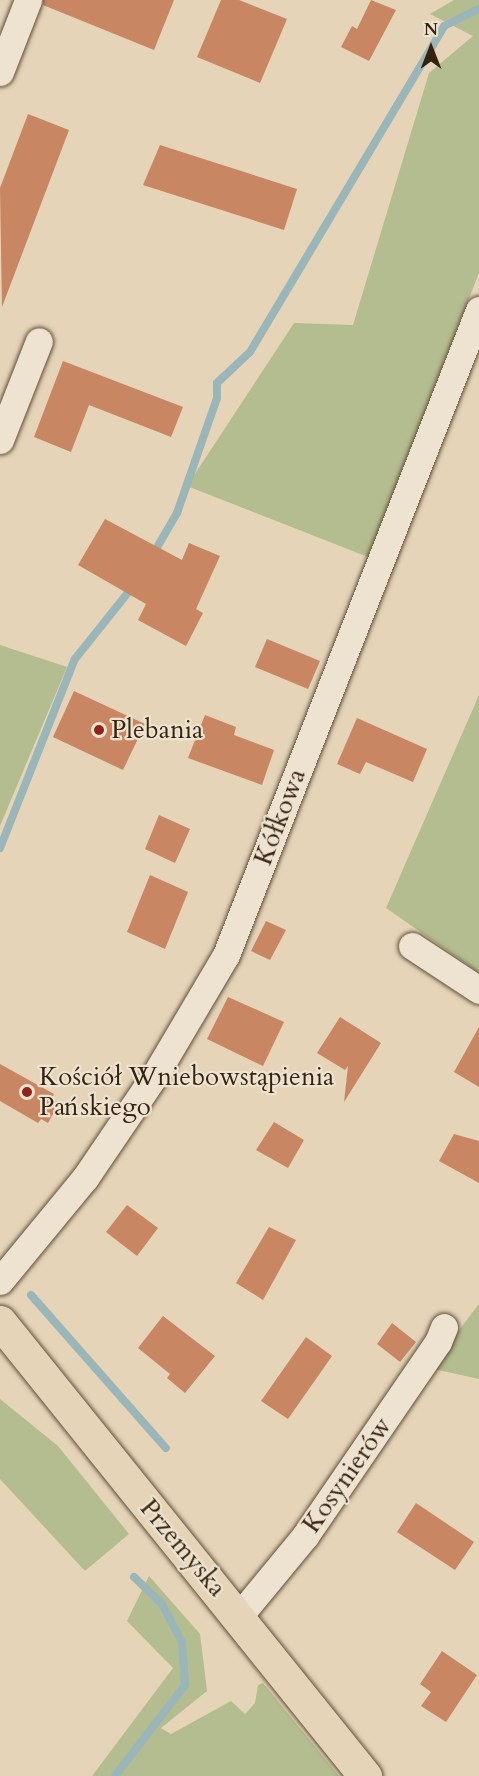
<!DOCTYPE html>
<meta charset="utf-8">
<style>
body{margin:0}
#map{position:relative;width:479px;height:1776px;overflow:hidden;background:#e5d4b8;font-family:Cardo,serif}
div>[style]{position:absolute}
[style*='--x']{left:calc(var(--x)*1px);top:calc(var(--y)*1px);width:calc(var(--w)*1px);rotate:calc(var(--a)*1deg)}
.green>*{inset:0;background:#b4bd8f}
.stream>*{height:8px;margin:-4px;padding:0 4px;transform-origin:4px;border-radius:4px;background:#9ab6b9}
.building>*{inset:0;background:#c88662}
.roads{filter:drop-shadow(0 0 2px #604f38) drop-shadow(0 0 2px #604f38)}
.street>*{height:27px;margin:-13.5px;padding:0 13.5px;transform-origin:13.5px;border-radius:13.5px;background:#eee3d1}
.primary>*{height:33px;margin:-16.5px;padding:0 16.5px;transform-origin:16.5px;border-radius:16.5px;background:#e5d4b8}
.dots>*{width:16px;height:16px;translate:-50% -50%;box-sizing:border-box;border:3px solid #eee3d1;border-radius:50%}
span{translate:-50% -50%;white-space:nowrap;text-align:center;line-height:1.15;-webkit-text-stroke:4.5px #eee3d1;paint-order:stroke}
.poi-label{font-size:26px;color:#34230e}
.left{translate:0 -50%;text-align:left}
.street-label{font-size:26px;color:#34230e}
.north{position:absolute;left:401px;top:18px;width:60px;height:60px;-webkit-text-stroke:4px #eee3d1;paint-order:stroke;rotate:0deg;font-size:16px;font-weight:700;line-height:24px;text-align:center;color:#34230e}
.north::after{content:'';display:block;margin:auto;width:21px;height:27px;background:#34230e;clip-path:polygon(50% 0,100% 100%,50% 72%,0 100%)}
</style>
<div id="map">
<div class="green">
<i style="clip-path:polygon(454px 0,479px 0,479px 273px,368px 557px,187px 486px,294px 323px,353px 325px,429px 73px,473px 36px,430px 14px)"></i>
<i style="clip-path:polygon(0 645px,67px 667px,0 826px)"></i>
<i style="clip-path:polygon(479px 695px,479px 970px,478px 972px,386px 908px)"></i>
<i style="clip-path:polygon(479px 1304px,479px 1379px,434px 1369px,456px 1334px)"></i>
<i style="clip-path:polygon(0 1399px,58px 1446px,129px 1534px,85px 1571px,0 1479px)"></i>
<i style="clip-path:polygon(149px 1576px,200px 1634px,207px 1691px,161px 1728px,171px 1734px,231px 1701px,245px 1714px,255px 1703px,258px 1685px,263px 1683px,339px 1776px,92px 1776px,173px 1668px,127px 1621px)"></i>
</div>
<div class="stream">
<i style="--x:152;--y:556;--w:50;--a:-59.8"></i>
<i style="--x:177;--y:513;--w:122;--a:-70.8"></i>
<i style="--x:217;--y:398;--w:15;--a:-90"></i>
<i style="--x:217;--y:383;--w:45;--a:-43.2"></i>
<i style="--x:250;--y:352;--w:379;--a:-59.2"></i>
<i style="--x:444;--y:26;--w:39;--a:-26"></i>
<i style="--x:0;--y:848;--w:203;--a:-68.4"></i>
<i style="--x:75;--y:659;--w:95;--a:-51.4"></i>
<i style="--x:31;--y:1295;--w:204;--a:48.6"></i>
<i style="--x:115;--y:1776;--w:115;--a:-52.4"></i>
<i style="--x:185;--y:1685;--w:43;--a:-94"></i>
<i style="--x:182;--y:1642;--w:43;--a:-117.8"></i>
<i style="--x:162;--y:1604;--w:39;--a:-136"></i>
</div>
<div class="building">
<i style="clip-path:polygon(43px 0,174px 0,154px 50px,43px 5px)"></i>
<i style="clip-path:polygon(221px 0,239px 0,287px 19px,260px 83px,197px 57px)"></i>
<i style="clip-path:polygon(371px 0,396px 10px,369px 61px,341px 47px,352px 26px,357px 29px)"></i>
<i style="clip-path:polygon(28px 114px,69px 130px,2px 307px,0 188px)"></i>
<i style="clip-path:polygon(160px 145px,297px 189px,284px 230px,143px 185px)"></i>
<i style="clip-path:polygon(63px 361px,183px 407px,171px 437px,89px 405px,71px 452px,34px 437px)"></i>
<i style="clip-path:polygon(105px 519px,182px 560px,189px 543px,220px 556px,196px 609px,203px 613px,186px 646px,138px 620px,146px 604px,78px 565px)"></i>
<i style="clip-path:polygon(267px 639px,320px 661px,308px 689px,255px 667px)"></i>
<i style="clip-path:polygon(74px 691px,145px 724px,123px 770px,53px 737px)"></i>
<i style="clip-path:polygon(205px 715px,236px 727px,234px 735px,274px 750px,262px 785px,188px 758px)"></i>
<i style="clip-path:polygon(357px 718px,427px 749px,413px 782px,366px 762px,360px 774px,337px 764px)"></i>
<i style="clip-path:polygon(159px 815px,190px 829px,175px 863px,145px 849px)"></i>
<i style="clip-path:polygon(150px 875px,188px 892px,165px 949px,127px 932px)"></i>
<i style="clip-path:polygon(266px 921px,286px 930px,270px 960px,251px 951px)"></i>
<i style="clip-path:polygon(228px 997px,284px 1022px,263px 1066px,207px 1039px)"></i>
<i style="clip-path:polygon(340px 1017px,381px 1043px,344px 1102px,348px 1066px,345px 1070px,317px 1053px)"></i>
<i style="clip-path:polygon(479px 1027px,479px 1087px,454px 1072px)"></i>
<i style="clip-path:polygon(0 1064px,54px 1094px,52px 1098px,59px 1103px,48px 1123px,41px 1119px,38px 1123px,0 1101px)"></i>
<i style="clip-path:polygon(274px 1122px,304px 1140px,288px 1168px,256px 1150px)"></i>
<i style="clip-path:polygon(454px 1134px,479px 1141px,479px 1183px,439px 1161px)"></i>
<i style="clip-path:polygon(127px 1205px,158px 1228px,137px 1256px,106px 1232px)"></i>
<i style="clip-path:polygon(269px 1227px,296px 1240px,263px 1300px,236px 1283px)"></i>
<i style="clip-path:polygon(163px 1316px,215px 1356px,185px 1393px,167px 1378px,170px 1374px,138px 1348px)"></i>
<i style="clip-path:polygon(392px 1323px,416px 1342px,400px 1362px,377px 1344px)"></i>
<i style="clip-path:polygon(306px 1337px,332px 1356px,288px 1419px,261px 1401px)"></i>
<i style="clip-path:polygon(416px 1503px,474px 1542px,455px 1570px,397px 1532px)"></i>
<i style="clip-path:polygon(442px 1651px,477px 1675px,446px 1722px,421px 1706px,431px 1692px,420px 1684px)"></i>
</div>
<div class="roads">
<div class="street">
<i style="--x:0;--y:72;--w:77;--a:-68.7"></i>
<i style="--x:0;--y:440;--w:106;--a:-68.5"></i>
<i style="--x:412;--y:946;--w:80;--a:33.3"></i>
<i style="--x:0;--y:1281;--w:134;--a:-50.5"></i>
<i style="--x:85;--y:1178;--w:125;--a:-55.8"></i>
<i style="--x:155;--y:1075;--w:139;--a:-59.4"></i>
<i style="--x:226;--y:955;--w:693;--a:-68.58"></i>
<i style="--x:239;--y:1616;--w:104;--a:-50.5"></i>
<i style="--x:305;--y:1536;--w:235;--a:-55.6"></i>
<i style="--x:438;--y:1342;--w:16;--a:-68"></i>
</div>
<div class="primary">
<i style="--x:0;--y:1322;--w:583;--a:51.2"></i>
</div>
</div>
<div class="dots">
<i style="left:99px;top:730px;background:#8f2418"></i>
<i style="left:27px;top:1092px;background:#8f2418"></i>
</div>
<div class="poi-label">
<span class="left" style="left:111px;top:730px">Plebania</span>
<span class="left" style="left:39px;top:1092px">Kościół Wniebowstąpienia<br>Pańskiego</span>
</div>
<div class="street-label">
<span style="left:280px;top:817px;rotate:-69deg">Kółkowa</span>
<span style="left:347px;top:1475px;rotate:-55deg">Kosynierów</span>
<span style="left:183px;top:1548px;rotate:50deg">Przemyska</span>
</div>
<div class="north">N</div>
</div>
